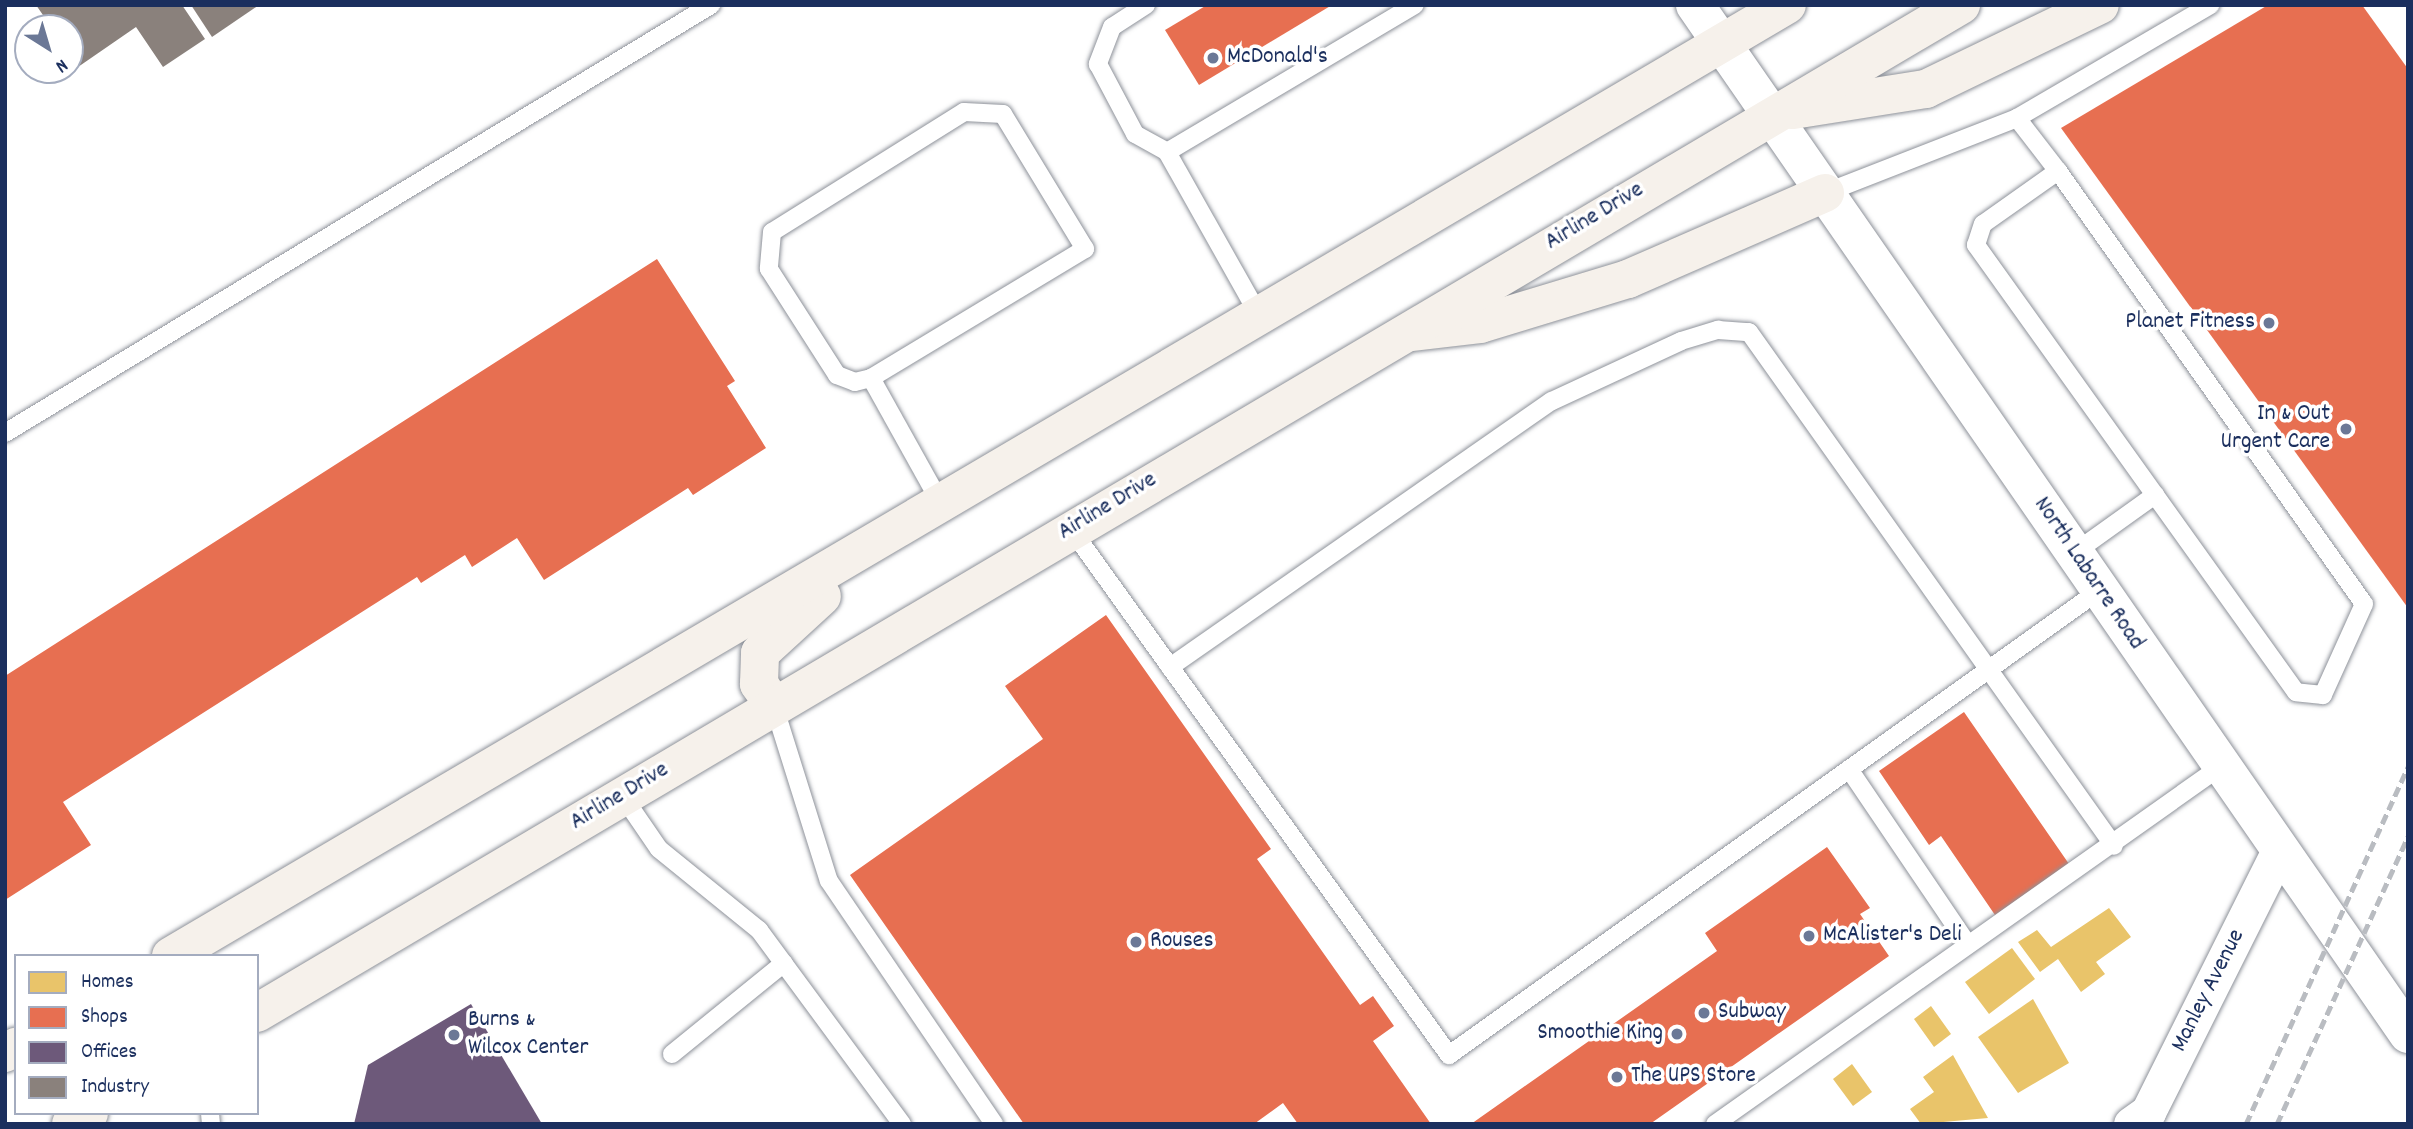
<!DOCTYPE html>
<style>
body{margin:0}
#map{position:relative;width:2413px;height:1129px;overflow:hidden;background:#fff;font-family:Dekko,sans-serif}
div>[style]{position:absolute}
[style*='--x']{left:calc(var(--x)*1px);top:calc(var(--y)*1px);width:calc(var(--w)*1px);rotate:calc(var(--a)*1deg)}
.homes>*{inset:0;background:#e9c46a}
.shops>*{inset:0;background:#e76f51}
.offices>*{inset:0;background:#6d597a}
.industry>*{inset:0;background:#8a817c}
.roads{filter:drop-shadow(0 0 2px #8e929a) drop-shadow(0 0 2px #8e929a)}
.service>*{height:18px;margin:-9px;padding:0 9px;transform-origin:9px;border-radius:9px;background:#fff}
.minor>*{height:35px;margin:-17.5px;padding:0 17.5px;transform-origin:17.5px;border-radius:17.5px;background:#fff}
.tertiary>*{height:38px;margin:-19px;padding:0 19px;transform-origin:19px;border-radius:19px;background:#fff}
.trunk>*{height:38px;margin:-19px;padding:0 19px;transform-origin:19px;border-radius:19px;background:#f6f1eb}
.rail>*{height:5px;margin-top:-2.5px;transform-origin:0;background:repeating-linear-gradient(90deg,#b9bcc1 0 10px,transparent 0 15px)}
.dots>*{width:19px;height:19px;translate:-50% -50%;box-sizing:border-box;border:4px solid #fff;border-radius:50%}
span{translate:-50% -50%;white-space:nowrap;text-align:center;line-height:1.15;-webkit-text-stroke:7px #fff;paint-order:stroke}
.poi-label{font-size:24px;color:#1b2f5e}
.left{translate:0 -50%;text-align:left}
.right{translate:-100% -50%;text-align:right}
.street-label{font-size:24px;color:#1b2f5e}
.frame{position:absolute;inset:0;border:7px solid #1b2f5e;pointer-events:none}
.legend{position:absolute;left:14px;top:954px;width:245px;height:161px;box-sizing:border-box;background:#fff;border:2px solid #a4acbf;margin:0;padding:9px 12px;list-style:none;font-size:21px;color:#1b2f5e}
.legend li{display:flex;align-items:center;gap:14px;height:35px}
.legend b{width:35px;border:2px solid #a4acbf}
.north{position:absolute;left:14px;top:14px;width:70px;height:70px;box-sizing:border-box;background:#fff;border:2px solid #a4acbf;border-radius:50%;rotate:143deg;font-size:19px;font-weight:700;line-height:28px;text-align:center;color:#1b2f5e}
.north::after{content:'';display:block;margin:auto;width:24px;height:32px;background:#6b7896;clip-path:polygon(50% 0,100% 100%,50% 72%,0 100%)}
</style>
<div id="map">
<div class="homes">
<i style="clip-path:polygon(2109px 908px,2131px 937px,2096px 962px,2105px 974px,2081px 992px,2058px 959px,2040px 972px,2018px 942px,2037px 930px,2051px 947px)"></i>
<i style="clip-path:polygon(2012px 948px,2035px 979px,1989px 1014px,1965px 982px)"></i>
<i style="clip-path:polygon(2033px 999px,2069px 1063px,2018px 1093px,1978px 1037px)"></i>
<i style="clip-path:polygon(1931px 1006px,1951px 1034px,1934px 1047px,1914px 1019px)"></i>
<i style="clip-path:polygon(1953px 1055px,1988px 1118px,1921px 1124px,1910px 1109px,1934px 1092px,1923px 1077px)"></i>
<i style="clip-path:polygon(1852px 1064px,1872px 1092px,1853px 1106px,1833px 1079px)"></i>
</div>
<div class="shops">
<i style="clip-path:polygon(1207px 5px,1332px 5px,1199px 85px,1165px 30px)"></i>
<i style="clip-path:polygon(2268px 5px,2362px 5px,2408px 69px,2408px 608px,2061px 128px)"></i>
<i style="clip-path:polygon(657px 259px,735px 381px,727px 386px,766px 448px,693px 495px,688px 488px,544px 580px,517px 538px,472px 567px,465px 555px,421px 583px,417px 577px,63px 802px,91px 845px,5px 900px,5px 676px)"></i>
<i style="clip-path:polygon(1106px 615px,1271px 849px,1257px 859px,1360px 1005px,1373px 996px,1394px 1026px,1373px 1041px,1431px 1124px,1298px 1124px,1283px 1103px,1254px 1124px,1024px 1124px,850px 875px,1043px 739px,1005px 686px)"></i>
<i style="clip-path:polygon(1964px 712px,2069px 864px,1995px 915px,1941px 836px,1929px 845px,1879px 771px)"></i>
<i style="clip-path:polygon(1827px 847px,1870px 908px,1860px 914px,1889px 956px,1650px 1124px,1471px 1124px,1717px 951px,1705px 933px)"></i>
</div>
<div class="offices">
<i style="clip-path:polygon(471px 1004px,542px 1124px,354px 1124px,368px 1065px)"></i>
</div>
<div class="industry">
<i style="clip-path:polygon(36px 5px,182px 5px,205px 39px,163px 67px,136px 27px,78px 67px,70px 55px,70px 28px,52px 28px)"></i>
<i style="clip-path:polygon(191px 5px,259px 5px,212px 37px)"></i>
</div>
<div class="roads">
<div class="service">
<i style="--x:1146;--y:5;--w:40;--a:147.1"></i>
<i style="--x:1112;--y:27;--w:40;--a:111"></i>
<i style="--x:1098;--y:64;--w:79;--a:62.1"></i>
<i style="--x:1135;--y:134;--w:37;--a:29"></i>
<i style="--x:1167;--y:152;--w:288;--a:-30.7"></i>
<i style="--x:2017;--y:118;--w:67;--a:52.3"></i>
<i style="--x:2058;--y:171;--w:530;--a:54.75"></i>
<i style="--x:2364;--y:604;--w:100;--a:114.3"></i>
<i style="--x:2323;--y:695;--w:27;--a:-174"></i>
<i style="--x:2296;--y:692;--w:550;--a:-125.6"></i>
<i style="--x:1976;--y:245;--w:22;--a:-72"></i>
<i style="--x:1983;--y:224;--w:92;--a:-35.2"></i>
<i style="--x:1167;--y:152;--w:187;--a:60.6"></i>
<i style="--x:1825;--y:193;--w:206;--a:-21.3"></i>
<i style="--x:2017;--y:118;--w:224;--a:-30.3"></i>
<i style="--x:871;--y:378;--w:250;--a:-31.1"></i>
<i style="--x:1085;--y:249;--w:158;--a:-121.3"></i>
<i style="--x:1003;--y:114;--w:39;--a:-177"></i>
<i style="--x:964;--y:112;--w:226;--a:148"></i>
<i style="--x:772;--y:232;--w:37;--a:95"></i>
<i style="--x:769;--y:269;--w:126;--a:57.3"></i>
<i style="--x:837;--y:375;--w:19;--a:21"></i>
<i style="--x:855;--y:382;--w:16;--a:-14"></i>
<i style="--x:871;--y:378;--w:142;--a:60.9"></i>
<i style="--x:5;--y:433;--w:826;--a:-31.23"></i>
<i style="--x:1071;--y:529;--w:648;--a:54.3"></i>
<i style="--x:1449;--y:1055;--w:800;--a:-35.54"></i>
<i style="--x:2074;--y:553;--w:100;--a:-35.6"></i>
<i style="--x:1170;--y:667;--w:465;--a:-34.9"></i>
<i style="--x:1552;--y:401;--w:142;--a:-24.9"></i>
<i style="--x:1681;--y:341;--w:39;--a:-17"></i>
<i style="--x:1718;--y:330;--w:31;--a:4"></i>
<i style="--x:1749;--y:332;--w:630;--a:54.62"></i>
<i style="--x:774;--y:706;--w:183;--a:72.6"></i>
<i style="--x:829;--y:881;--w:294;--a:55.8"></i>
<i style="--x:1849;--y:769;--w:212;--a:55.9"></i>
<i style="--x:622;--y:795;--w:65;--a:55.6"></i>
<i style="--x:659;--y:849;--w:129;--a:39"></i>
<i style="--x:759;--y:930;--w:241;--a:53.6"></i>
<i style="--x:672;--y:1054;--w:144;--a:-39.1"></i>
<i style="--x:210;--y:1113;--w:11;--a:85"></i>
<i style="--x:1715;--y:1124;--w:618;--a:-35.26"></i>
</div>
<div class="minor">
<i style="--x:2131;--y:1124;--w:21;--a:-35"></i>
<i style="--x:2148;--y:1112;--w:291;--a:-63.4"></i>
</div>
<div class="tertiary">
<i style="--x:1695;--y:5;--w:1252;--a:55.28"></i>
</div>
<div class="trunk">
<i style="--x:1793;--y:110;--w:135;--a:-9"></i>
<i style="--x:1926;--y:89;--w:193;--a:-25.8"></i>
<i style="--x:1413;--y:332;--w:67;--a:-6.8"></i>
<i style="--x:1480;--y:324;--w:155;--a:-16.9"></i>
<i style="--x:1628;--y:279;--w:215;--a:-23.6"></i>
<i style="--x:774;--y:706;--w:27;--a:-124"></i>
<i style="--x:759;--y:684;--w:31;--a:-88"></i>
<i style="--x:760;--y:653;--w:84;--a:-42.6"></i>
<i style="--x:171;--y:956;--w:1875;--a:-30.48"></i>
<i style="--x:257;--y:1013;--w:1980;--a:-30.61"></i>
<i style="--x:5;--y:1053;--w:13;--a:-29"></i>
<i style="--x:71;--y:1124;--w:21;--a:-31"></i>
</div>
</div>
<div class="rail">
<i style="--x:2246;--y:1124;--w:392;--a:-65.6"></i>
<i style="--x:2277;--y:1124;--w:316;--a:-65.5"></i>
</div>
<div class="dots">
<i style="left:1213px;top:58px;background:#6b7896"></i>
<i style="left:2269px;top:323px;background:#6b7896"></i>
<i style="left:2346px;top:429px;background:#6b7896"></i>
<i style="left:1809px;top:936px;background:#6b7896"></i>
<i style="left:1136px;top:942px;background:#6b7896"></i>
<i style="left:1704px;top:1013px;background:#6b7896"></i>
<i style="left:1677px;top:1034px;background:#6b7896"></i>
<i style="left:454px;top:1035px;background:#6b7896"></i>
<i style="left:1617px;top:1077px;background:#6b7896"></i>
</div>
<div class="poi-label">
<span class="left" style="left:1227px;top:58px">McDonald's</span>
<span class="right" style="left:2255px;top:323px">Planet Fitness</span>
<span class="right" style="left:2330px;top:429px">In &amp; Out<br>Urgent Care</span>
<span class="left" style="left:1823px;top:936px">McAlister's Deli</span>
<span class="left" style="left:1150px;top:942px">Rouses</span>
<span class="left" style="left:1718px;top:1013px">Subway</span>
<span class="left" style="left:468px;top:1035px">Burns &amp;<br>Wilcox Center</span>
<span class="right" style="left:1663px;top:1034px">Smoothie King</span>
<span class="left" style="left:1631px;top:1077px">The UPS Store</span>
</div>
<div class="street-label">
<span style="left:1595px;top:217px;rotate:-31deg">Airline Drive</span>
<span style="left:1108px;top:507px;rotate:-31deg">Airline Drive</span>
<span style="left:2088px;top:574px;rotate:56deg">North Labarre Road</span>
<span style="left:620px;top:797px;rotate:-31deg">Airline Drive</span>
<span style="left:2209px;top:991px;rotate:-63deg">Manley Avenue</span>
</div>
<div class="frame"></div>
<ul class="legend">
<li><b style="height:19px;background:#e9c46a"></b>Homes</li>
<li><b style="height:19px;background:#e76f51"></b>Shops</li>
<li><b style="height:19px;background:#6d597a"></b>Offices</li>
<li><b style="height:19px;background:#8a817c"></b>Industry</li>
</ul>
<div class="north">N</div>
</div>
